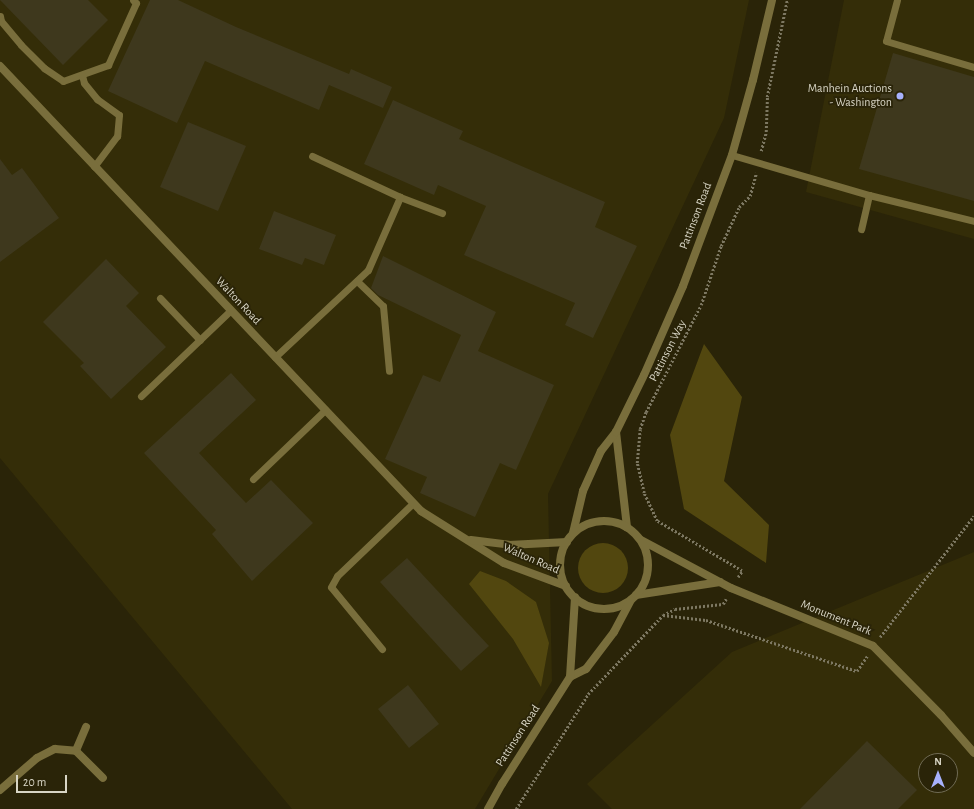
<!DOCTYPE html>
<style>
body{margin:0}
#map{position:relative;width:974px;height:809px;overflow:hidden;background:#2a2408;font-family:"Alegreya Sans",sans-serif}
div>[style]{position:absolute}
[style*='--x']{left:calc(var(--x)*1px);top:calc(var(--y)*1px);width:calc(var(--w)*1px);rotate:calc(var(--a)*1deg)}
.built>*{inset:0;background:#342d08}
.green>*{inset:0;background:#52470f}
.round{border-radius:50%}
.building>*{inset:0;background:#3e381d}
.path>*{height:2.5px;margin-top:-1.25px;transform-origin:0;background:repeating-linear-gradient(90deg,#7d7862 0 2px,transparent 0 4px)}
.service>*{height:7px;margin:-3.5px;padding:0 3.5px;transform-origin:3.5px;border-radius:3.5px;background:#796e3c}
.minor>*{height:8px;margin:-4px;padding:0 4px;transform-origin:4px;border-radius:4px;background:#796e3c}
.tertiary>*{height:8px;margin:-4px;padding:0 4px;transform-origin:4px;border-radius:4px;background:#796e3c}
.tertiary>.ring{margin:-4px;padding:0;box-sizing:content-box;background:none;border:8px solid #796e3c;border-radius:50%}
.dots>*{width:11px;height:11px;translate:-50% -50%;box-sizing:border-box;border:2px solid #2a2408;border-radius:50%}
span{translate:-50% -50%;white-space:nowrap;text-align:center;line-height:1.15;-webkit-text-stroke:3.5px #2a2408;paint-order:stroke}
.poi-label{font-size:12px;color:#d8d5c5}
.right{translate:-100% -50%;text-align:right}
.street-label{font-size:12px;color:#d8d5c5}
.north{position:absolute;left:918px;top:753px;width:40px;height:40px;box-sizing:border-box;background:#2a2408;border:1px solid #706b54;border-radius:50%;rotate:0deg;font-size:11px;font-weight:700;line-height:16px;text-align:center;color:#d8d5c5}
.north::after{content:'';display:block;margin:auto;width:14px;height:18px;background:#a7b1fc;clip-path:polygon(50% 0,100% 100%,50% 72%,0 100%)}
.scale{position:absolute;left:16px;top:775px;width:51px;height:18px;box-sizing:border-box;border:2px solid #d8d5c5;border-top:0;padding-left:5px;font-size:12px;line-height:14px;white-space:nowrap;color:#d8d5c5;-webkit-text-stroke:3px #2a2408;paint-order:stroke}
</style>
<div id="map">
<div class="built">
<i style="clip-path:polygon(0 0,749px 0,724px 118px,548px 494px,552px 681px,475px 809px,292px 809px,0 458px)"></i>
<i style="clip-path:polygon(844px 0,974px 0,974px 239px,806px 192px)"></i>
<i style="clip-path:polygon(evenodd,974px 552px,974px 809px,612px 809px,587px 784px,732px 652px,974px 552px,926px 761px,950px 761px,950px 785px,926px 785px,926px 761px)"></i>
</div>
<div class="green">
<i style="clip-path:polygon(704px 344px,742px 397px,724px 481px,769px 525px,766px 563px,684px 509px,670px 435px)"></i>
<i class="round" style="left:578px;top:543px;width:50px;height:50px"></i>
<i style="clip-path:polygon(480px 571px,506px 581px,536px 602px,549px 643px,541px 687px,513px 639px,469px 584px)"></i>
</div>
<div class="building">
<i style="clip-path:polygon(0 0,88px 0,108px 20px,63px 65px)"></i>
<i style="clip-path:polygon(150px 0,178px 0,236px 27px,349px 74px,351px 69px,392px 87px,383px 108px,329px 85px,319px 110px,205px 61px,177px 123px,108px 91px)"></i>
<i style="clip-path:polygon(893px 53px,974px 77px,974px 201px,859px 169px)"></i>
<i style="clip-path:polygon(393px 100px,463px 131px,459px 139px,605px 202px,595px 227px,637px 246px,593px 338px,565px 325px,575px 303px,464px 255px,486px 206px,438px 185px,434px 195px,364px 164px)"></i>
<i style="clip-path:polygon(188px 122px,246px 146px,218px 211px,160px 187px)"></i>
<i style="clip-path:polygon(0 159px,12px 175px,22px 168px,59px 218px,0 262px)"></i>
<i style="clip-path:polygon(274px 211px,336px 235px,324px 265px,305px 258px,302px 265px,259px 249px)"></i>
<i style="clip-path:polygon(383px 256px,496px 312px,478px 351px,554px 385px,516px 470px,500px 463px,475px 517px,420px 493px,427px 477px,385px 459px,423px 375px,440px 382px,461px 335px,378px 295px,371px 288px)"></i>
<i style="clip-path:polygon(106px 259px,139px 293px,126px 306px,166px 347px,111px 399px,80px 366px,84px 363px,43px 322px)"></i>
<i style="clip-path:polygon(231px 373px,256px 400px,199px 453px,246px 503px,271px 480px,313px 523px,252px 581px,212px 534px,216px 530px,144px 453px)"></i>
<i style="clip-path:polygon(407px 558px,489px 646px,461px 671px,380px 582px)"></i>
<i style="clip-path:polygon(408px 685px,439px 724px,409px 748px,378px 709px)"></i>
<i style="clip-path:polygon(867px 741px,917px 790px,898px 809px,800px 809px)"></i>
</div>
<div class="path">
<i style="--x:761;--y:151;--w:20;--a:-75"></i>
<i style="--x:766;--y:132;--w:35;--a:-88"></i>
<i style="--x:767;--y:97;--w:99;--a:-78.3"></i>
<i style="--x:738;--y:577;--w:7;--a:-56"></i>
<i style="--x:742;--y:571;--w:99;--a:-149.5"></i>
<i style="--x:657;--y:521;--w:31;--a:-115"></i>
<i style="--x:644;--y:493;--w:31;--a:-103"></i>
<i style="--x:637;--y:463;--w:34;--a:-85"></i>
<i style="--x:640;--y:429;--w:18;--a:-71"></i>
<i style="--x:646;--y:412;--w:120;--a:-62.8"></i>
<i style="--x:701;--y:305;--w:62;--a:-71.3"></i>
<i style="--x:721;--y:246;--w:43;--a:-65.2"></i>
<i style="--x:739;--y:207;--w:16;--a:-45"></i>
<i style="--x:750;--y:196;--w:24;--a:-75"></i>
<i style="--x:663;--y:615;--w:13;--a:-27"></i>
<i style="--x:675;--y:609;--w:48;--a:-5.9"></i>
<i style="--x:723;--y:604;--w:6;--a:-59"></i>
<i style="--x:880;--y:637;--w:153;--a:-52.2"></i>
<i style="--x:516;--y:809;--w:136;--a:-57.9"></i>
<i style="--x:588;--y:694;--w:109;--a:-46.5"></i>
<i style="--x:663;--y:615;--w:43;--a:6.6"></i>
<i style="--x:706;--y:620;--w:159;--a:18.7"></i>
<i style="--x:857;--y:671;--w:18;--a:-56"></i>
</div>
<div class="service">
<i style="--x:897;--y:0;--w:42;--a:105"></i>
<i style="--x:886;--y:41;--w:92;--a:16.5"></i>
<i style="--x:0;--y:16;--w:5;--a:79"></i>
<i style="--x:1;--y:21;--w:31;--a:50"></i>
<i style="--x:21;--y:45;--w:33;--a:45"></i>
<i style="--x:44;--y:68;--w:23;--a:34"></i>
<i style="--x:63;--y:81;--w:48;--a:-19.6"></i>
<i style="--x:108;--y:65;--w:68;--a:-65.7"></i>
<i style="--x:136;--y:3;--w:4;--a:-135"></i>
<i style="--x:82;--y:75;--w:8;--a:76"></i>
<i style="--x:84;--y:83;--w:21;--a:51"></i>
<i style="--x:97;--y:99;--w:27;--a:36"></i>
<i style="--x:119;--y:115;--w:21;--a:95"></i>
<i style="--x:117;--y:136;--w:38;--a:127"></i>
<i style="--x:732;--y:155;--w:143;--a:16.3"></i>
<i style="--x:869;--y:195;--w:35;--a:103"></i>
<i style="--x:869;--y:195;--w:108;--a:13.9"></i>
<i style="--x:400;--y:197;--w:45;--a:20.9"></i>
<i style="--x:357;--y:281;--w:36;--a:44"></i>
<i style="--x:383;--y:306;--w:65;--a:84.7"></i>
<i style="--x:160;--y:298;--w:58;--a:46.4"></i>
<i style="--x:275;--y:357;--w:127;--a:-43.1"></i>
<i style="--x:368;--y:270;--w:80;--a:-66.3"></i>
<i style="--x:400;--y:197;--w:97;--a:-155"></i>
<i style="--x:141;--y:396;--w:124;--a:-43.7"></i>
<i style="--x:253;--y:479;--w:100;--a:-43.8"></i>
<i style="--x:382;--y:649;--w:80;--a:-129.4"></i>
<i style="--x:331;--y:587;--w:13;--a:-61"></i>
<i style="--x:337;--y:576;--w:105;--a:-43.8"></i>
</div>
<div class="minor">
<i style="--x:641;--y:540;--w:102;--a:28.1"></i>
<i style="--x:731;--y:588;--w:153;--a:22.2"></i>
<i style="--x:873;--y:646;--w:97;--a:45.4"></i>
<i style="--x:941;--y:715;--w:50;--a:49"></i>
<i style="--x:636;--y:595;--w:85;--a:-8.8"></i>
<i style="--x:86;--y:727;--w:26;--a:113"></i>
<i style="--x:76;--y:751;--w:38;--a:45"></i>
<i style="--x:0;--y:790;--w:49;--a:-40.9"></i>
<i style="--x:37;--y:758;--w:20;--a:-27"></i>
<i style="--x:55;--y:749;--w:21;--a:5"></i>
</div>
<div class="tertiary">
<i style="--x:0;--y:66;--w:613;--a:46.59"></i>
<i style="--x:421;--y:511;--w:98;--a:32.1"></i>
<i style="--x:504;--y:563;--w:66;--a:20.4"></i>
<i style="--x:616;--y:432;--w:96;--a:83.4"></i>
<i class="ring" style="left:560px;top:521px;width:80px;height:80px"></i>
<i style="--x:573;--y:533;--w:43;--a:-76.6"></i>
<i style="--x:583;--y:491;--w:44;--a:-65.8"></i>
<i style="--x:601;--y:451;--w:24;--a:-52"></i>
<i style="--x:616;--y:432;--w:64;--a:-63.8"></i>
<i style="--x:644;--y:375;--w:97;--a:-66.3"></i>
<i style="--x:683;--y:286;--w:140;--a:-69.5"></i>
<i style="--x:732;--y:155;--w:78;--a:-74.4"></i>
<i style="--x:753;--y:80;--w:82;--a:-76.6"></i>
<i style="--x:471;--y:540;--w:38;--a:7"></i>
<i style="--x:509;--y:545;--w:58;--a:-3"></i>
<i style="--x:570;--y:677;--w:18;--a:-27"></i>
<i style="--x:586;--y:669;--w:46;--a:-52.9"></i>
<i style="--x:614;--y:632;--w:36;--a:-62"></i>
<i style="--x:488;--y:809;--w:29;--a:-61"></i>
<i style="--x:502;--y:784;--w:127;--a:-57.6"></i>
<i style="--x:570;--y:677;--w:80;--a:-86.4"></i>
</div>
<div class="dots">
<i style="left:900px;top:96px;background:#a7b1fc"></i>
</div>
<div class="poi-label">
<span class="right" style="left:892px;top:96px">Manhein Auctions<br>- Washington</span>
</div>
<div class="street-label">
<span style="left:696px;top:216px;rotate:-69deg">Pattinson Road</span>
<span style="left:238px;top:301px;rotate:47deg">Walton Road</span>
<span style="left:668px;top:351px;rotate:-63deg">Pattinson Way</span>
<span style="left:531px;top:559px;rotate:23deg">Walton Road</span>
<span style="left:836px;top:618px;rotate:22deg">Monument Park</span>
<span style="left:518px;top:736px;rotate:-57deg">Pattinson Road</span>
</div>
<div class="north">N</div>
<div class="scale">20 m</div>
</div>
